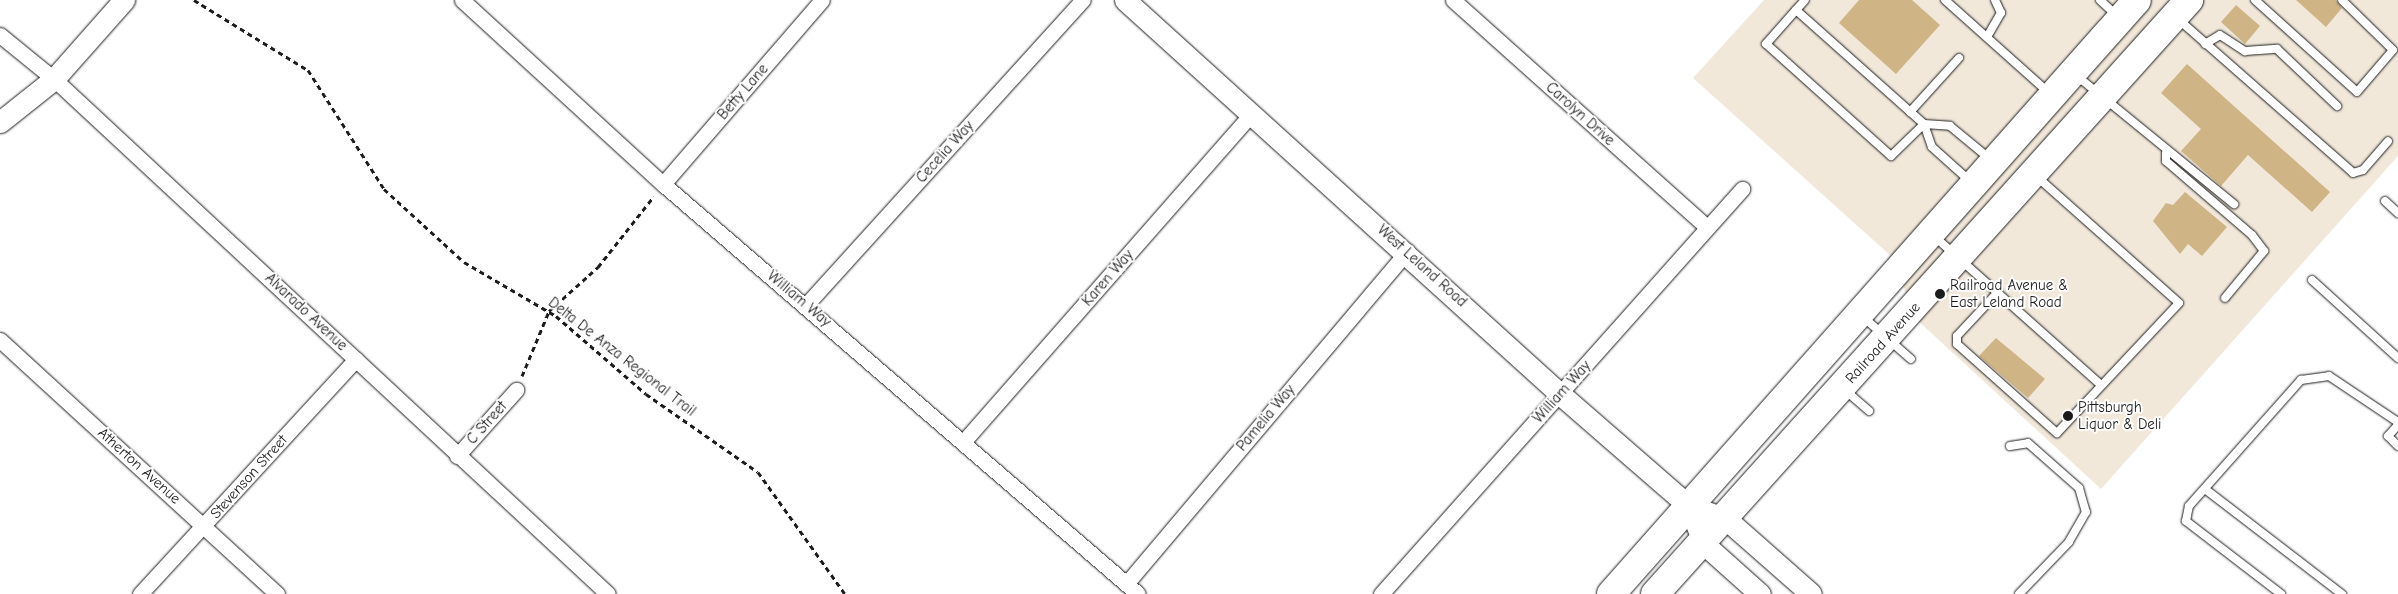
<!DOCTYPE html>
<style>
body{margin:0}
#map{position:relative;width:2398px;height:594px;overflow:hidden;background:#fff;font-family:"Comic Neue",sans-serif}
div>[style]{position:absolute}
[style*='--x']{left:calc(var(--x)*1px);top:calc(var(--y)*1px);width:calc(var(--w)*1px);rotate:calc(var(--a)*1deg)}
.built>*{inset:0;background:#f1e8da}
.building>*{inset:0;background:#cfb485}
.path>*{height:3px;margin-top:-1.5px;transform-origin:0;background:repeating-linear-gradient(90deg,#1c1c1c 0 5px,transparent 0 9px)}
.roads{filter:drop-shadow(0 0 1px #1c1c1c) drop-shadow(0 0 1px #1c1c1c)}
.lane>*{height:8px;margin:-4px;padding:0 4px;transform-origin:4px;border-radius:4px;background:#fff}
.street>*{height:15px;margin:-7.5px;padding:0 7.5px;transform-origin:7.5px;border-radius:7.5px;background:#fff}
.secondary>*{height:21px;margin:-10.5px;padding:0 10.5px;transform-origin:10.5px;border-radius:10.5px;background:#fff}
.highway>*{height:28px;margin:-14px;padding:0 14px;transform-origin:14px;border-radius:14px;background:#fff}
.dots>*{width:14px;height:14px;translate:-50% -50%;box-sizing:border-box;border:2px solid #fff;border-radius:50%}
span{translate:-50% -50%;white-space:nowrap;text-align:center;line-height:1.15;-webkit-text-stroke:4px #fff;paint-order:stroke}
.street-label{font-size:15px;color:#1c1c1c}
.poi-label{font-size:15px;color:#1c1c1c}
.left{translate:0 -50%;text-align:left}
</style>
<div id="map">
<div class="built">
<i style="clip-path:polygon(1764px 0,2398px 0,2398px 156px,2101px 489px,1916px 319px,1891px 256px,1693px 78px)"></i>
</div>
<div class="building">
<i style="clip-path:polygon(1859px 0,1912px 0,1940px 25px,1896px 74px,1839px 23px)"></i>
<i style="clip-path:polygon(2296px 0,2336px 0,2342px 8px,2326px 27px)"></i>
<i style="clip-path:polygon(2236px 5px,2260px 26px,2245px 44px,2221px 22px)"></i>
<i style="clip-path:polygon(2187px 64px,2330px 192px,2312px 212px,2248px 155px,2221px 186px,2181px 151px,2201px 129px,2161px 93px)"></i>
<i style="clip-path:polygon(2185px 192px,2227px 227px,2202px 256px,2188px 244px,2180px 254px,2153px 221px,2166px 203px,2173px 205px)"></i>
<i style="clip-path:polygon(1996px 338px,2045px 379px,2028px 398px,1979px 356px)"></i>
</div>
<div class="path">
<i style="--x:194;--y:0;--w:134;--a:31.6"></i>
<i style="--x:308;--y:70;--w:141;--a:57.4"></i>
<i style="--x:384;--y:189;--w:108;--a:42.4"></i>
<i style="--x:464;--y:262;--w:107;--a:30.4"></i>
<i style="--x:556;--y:316;--w:119;--a:40.9"></i>
<i style="--x:646;--y:394;--w:136;--a:34.9"></i>
<i style="--x:758;--y:472;--w:150;--a:54.5"></i>
<i style="--x:522;--y:376;--w:70;--a:-67.4"></i>
<i style="--x:549;--y:311;--w:66;--a:-41.9"></i>
<i style="--x:598;--y:267;--w:90;--a:-51.7"></i>
</div>
<div class="roads">
<div class="lane">
<i style="--x:1945;--y:0;--w:140;--a:41.8"></i>
<i style="--x:2100;--y:0;--w:23;--a:43"></i>
<i style="--x:2255;--y:0;--w:137;--a:42"></i>
<i style="--x:2357;--y:92;--w:55;--a:-49.4"></i>
<i style="--x:2393;--y:50;--w:71;--a:-135.6"></i>
<i style="--x:1796;--y:10;--w:13;--a:-48"></i>
<i style="--x:2178;--y:19;--w:233;--a:41.3"></i>
<i style="--x:2353;--y:173;--w:10;--a:-17"></i>
<i style="--x:2363;--y:170;--w:38;--a:-49"></i>
<i style="--x:1987;--y:37;--w:28;--a:-60"></i>
<i style="--x:2001;--y:13;--w:14;--a:-115"></i>
<i style="--x:2205;--y:44;--w:17;--a:-31"></i>
<i style="--x:2220;--y:35;--w:30;--a:33"></i>
<i style="--x:2245;--y:51;--w:32;--a:-4"></i>
<i style="--x:2277;--y:49;--w:83;--a:43.5"></i>
<i style="--x:2077;--y:76;--w:203;--a:39.2"></i>
<i style="--x:1910;--y:112;--w:73;--a:-47.8"></i>
<i style="--x:1924;--y:124;--w:46;--a:135.9"></i>
<i style="--x:1891;--y:156;--w:168;--a:-138.1"></i>
<i style="--x:1766;--y:44;--w:45;--a:-48.6"></i>
<i style="--x:1796;--y:10;--w:171;--a:41.7"></i>
<i style="--x:1924;--y:124;--w:24;--a:71"></i>
<i style="--x:1932;--y:147;--w:52;--a:41.9"></i>
<i style="--x:1924;--y:124;--w:26;--a:4"></i>
<i style="--x:1950;--y:126;--w:52;--a:39.5"></i>
<i style="--x:2166;--y:153;--w:8;--a:90"></i>
<i style="--x:2166;--y:161;--w:113;--a:40.7"></i>
<i style="--x:2252;--y:235;--w:20;--a:53"></i>
<i style="--x:2264;--y:251;--w:61;--a:129.7"></i>
<i style="--x:2385;--y:201;--w:18;--a:43"></i>
<i style="--x:1935;--y:237;--w:222;--a:41.7"></i>
<i style="--x:2312;--y:280;--w:116;--a:42.2"></i>
<i style="--x:1998;--y:292;--w:60;--a:133"></i>
<i style="--x:1957;--y:336;--w:8;--a:90"></i>
<i style="--x:1957;--y:344;--w:134;--a:41.7"></i>
<i style="--x:2057;--y:433;--w:178;--a:-46.8"></i>
<i style="--x:2179;--y:303;--w:190;--a:-138.4"></i>
<i style="--x:1862;--y:316;--w:65;--a:41.3"></i>
<i style="--x:1845;--y:390;--w:32;--a:41"></i>
<i style="--x:2398;--y:425;--w:15;--a:132"></i>
<i style="--x:2388;--y:436;--w:14;--a:45"></i>
<i style="--x:2010;--y:446;--w:18;--a:-9"></i>
<i style="--x:2028;--y:443;--w:68;--a:41.4"></i>
<i style="--x:2079;--y:488;--w:25;--a:74"></i>
<i style="--x:2086;--y:512;--w:34;--a:120"></i>
<i style="--x:2069;--y:542;--w:72;--a:133.9"></i>
<i style="--x:2205;--y:489;--w:173;--a:37.5"></i>
<i style="--x:2281;--y:594;--w:120;--a:-142.5"></i>
<i style="--x:2186;--y:521;--w:15;--a:-79"></i>
<i style="--x:2189;--y:506;--w:169;--a:-48.4"></i>
<i style="--x:2301;--y:380;--w:28;--a:-8"></i>
<i style="--x:2329;--y:376;--w:83;--a:33.7"></i>
</div>
<div class="street">
<i style="--x:462;--y:0;--w:273;--a:42.5"></i>
<i style="--x:663;--y:184;--w:627;--a:40.8"></i>
<i style="--x:1453;--y:0;--w:341;--a:41.8"></i>
<i style="--x:0;--y:35;--w:70;--a:39.2"></i>
<i style="--x:54;--y:79;--w:756;--a:42.91"></i>
<i style="--x:663;--y:184;--w:243;--a:-49.2"></i>
<i style="--x:806;--y:305;--w:412;--a:-47.8"></i>
<i style="--x:0;--y:340;--w:376;--a:42.5"></i>
<i style="--x:964;--y:441;--w:435;--a:-48.7"></i>
<i style="--x:457;--y:456;--w:89;--a:-48.2"></i>
<i style="--x:1126;--y:584;--w:436;--a:-49.8"></i>
<i style="--x:140;--y:594;--w:319;--a:-47.4"></i>
<i style="--x:1381;--y:594;--w:543;--a:-48.29"></i>
</div>
<div class="secondary">
<i style="--x:1125;--y:0;--w:587;--a:42.17"></i>
<i style="--x:1560;--y:394;--w:171;--a:41"></i>
<i style="--x:1689;--y:506;--w:39;--a:19"></i>
<i style="--x:1726;--y:519;--w:113;--a:41.4"></i>
<i style="--x:0;--y:122;--w:69;--a:-38.5"></i>
<i style="--x:54;--y:79;--w:106;--a:-48.5"></i>
<i style="--x:1689;--y:506;--w:41;--a:68.5"></i>
<i style="--x:1704;--y:544;--w:75;--a:41.8"></i>
</div>
<div class="highway">
<i style="--x:1611;--y:594;--w:793;--a:-48.47"></i>
<i style="--x:1655;--y:594;--w:799;--a:-48.04"></i>
</div>
</div>
<div class="dots">
<i style="left:1940px;top:294px;background:#1c1c1c"></i>
<i style="left:2068px;top:416px;background:#1c1c1c"></i>
</div>
<div class="street-label">
<span style="left:743px;top:92px;rotate:-49deg">Betty Lane</span>
<span style="left:1580px;top:114px;rotate:42deg">Carolyn Drive</span>
<span style="left:945px;top:152px;rotate:-48deg">Cecelia Way</span>
<span style="left:1422px;top:266px;rotate:42deg">West Leland Road</span>
<span style="left:1108px;top:278px;rotate:-49deg">Karen Way</span>
<span style="left:799px;top:299px;rotate:40deg">William Way</span>
<span style="left:306px;top:312px;rotate:43deg">Alvarado Avenue</span>
<span style="left:1883px;top:343px;rotate:-48deg">Railroad Avenue</span>
<span style="left:622px;top:357px;rotate:38deg">Delta De Anza Regional Trail</span>
<span style="left:1562px;top:392px;rotate:-48deg">William Way</span>
<span style="left:1266px;top:418px;rotate:-50deg">Pamelia Way</span>
<span style="left:487px;top:423px;rotate:-48deg">C Street</span>
<span style="left:139px;top:466px;rotate:42deg">Atherton Avenue</span>
<span style="left:249px;top:477px;rotate:-48deg">Stevenson Street</span>
</div>
<div class="poi-label">
<span class="left" style="left:1950px;top:294px">Railroad Avenue &amp;<br>East Leland Road</span>
<span class="left" style="left:2078px;top:416px">Pittsburgh<br>Liquor &amp; Deli</span>
</div>
</div>
